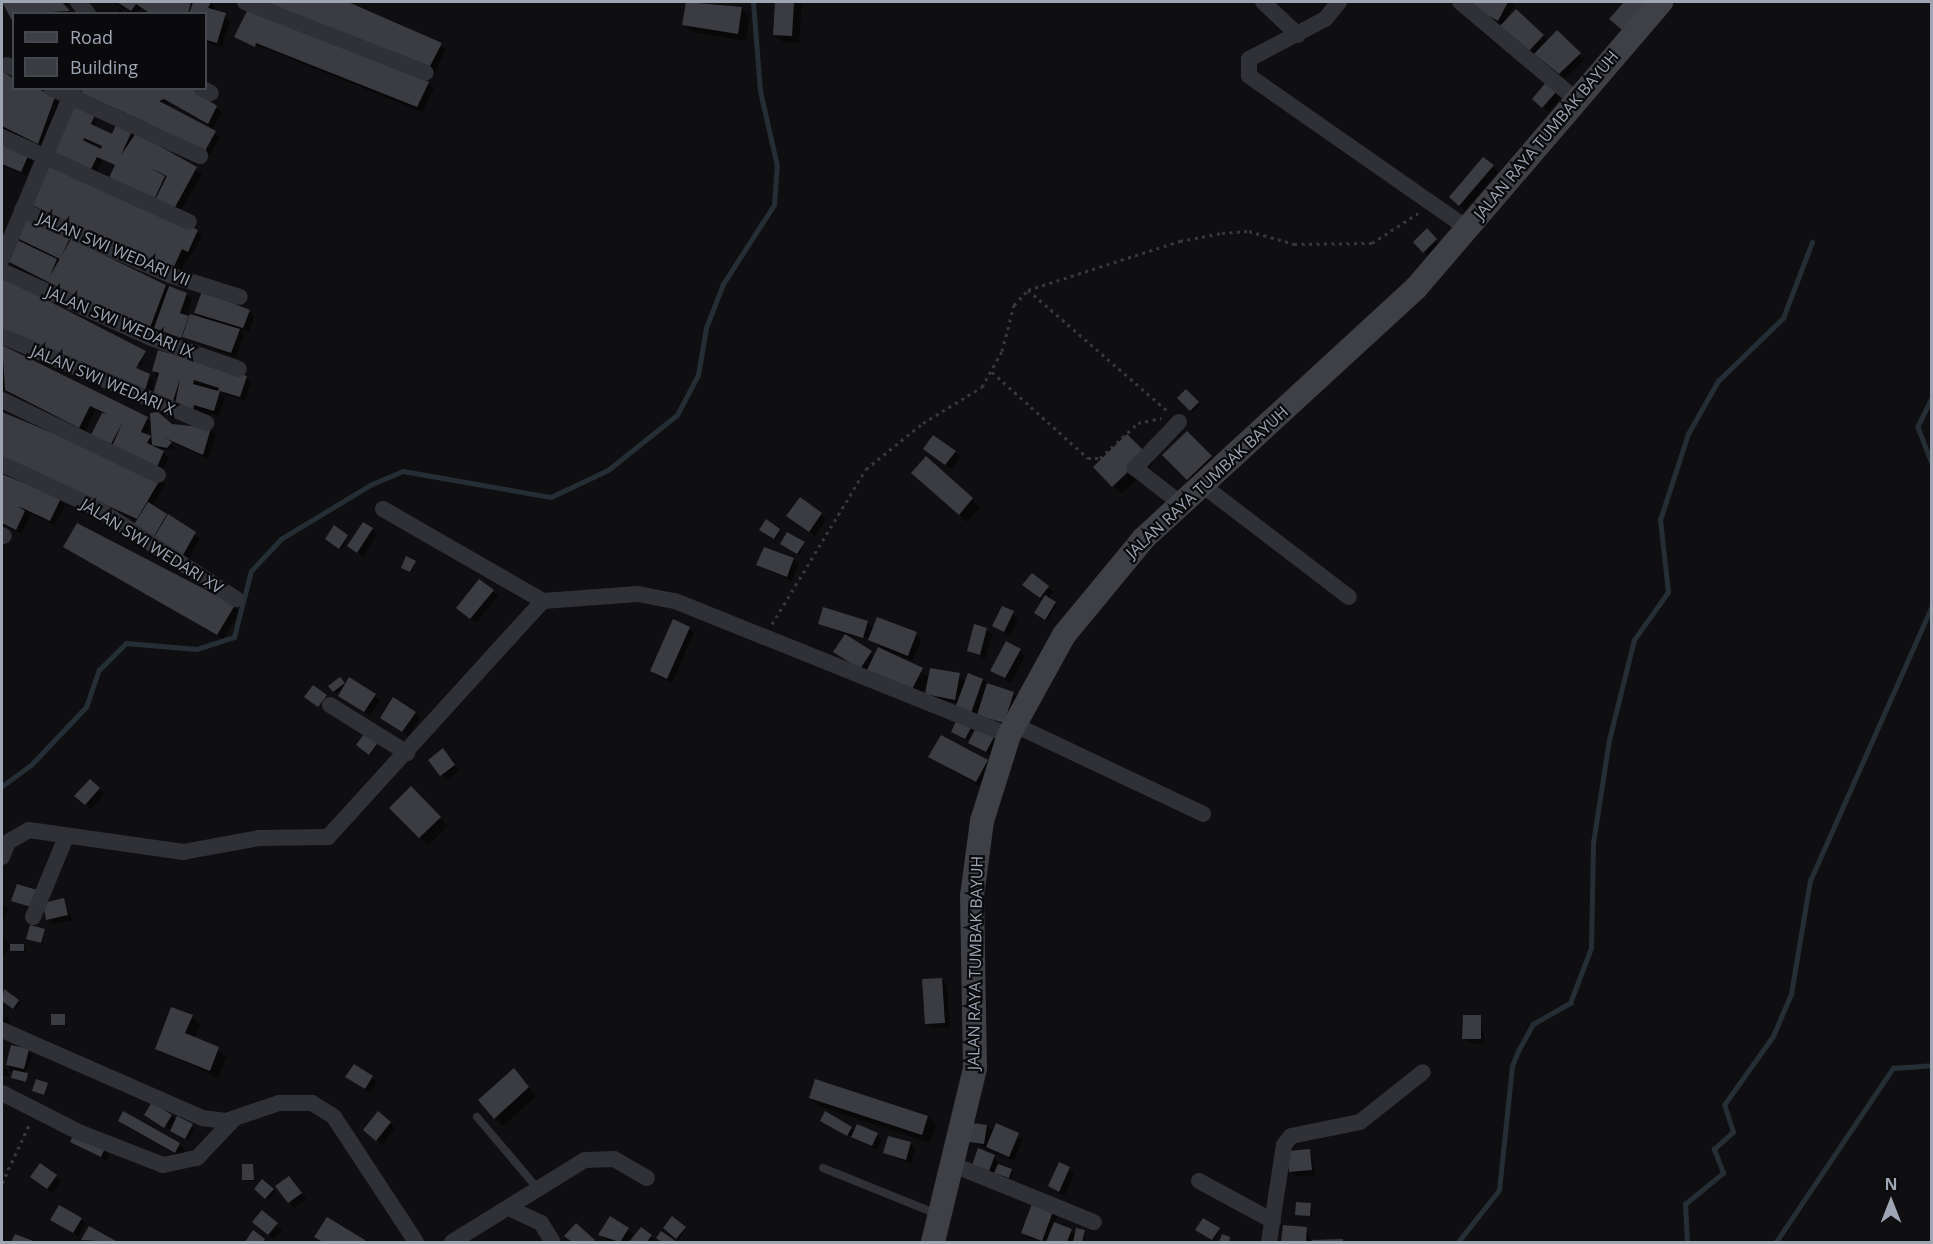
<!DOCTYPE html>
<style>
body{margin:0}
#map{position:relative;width:1933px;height:1244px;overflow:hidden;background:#0f0f11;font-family:"Open Sans",sans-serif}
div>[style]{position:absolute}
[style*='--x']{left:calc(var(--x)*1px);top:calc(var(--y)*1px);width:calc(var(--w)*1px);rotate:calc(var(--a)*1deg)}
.shadow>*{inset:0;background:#0007}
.stream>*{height:4.5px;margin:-2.25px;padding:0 2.25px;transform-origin:2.25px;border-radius:2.25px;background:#252e35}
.building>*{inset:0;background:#3b3c41}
.path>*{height:3px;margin-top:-1.5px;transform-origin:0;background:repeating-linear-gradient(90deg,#36383d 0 3px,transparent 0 7.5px)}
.lane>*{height:8px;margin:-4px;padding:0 4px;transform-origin:4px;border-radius:4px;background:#303136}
.street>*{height:16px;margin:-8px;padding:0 8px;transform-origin:8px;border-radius:8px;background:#303136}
.secondary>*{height:24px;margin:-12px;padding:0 12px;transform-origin:12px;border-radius:12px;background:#3e4046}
span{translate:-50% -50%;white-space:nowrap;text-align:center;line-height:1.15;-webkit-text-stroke:4.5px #0a0a0c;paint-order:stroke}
.street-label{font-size:16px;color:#9ea5b3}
.frame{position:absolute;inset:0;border:3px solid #9ea5b3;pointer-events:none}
.legend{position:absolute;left:12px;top:12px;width:195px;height:78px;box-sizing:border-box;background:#0a0a0c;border:2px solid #45484f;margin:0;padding:8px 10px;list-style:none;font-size:18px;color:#9ea5b3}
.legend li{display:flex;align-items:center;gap:12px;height:30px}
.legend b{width:30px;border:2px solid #45484f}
.north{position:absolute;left:1861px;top:1172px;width:60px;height:60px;-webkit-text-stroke:4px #0a0a0c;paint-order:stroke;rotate:0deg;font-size:16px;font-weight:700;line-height:24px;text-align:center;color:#9ea5b3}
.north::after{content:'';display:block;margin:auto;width:21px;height:27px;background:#9ea5b3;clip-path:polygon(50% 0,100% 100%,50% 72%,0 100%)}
</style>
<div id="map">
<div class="shadow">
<i style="clip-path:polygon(2px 2px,62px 2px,72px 14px,14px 14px,14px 22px)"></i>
<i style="clip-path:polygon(112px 2px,213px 2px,214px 11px,230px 20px,222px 47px,206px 43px,206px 14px,150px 14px,141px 8px,134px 14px)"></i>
<i style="clip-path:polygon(272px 2px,337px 2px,446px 49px,434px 74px)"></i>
<i style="clip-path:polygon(687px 2px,741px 8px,749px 16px,746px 41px,692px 32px,684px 24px)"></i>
<i style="clip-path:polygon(776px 2px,802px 2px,799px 43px,783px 42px,775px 34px)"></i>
<i style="clip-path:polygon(1455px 2px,1510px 2px,1514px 6px,1505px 21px,1516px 11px,1549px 41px,1557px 32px,1585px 59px,1565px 78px,1533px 57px,1503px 25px)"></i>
<i style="clip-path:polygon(119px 9px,128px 14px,117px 14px)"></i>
<i style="clip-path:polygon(235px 36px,392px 63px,434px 88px,422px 112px)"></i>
<i style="clip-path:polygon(2px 73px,14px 80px,14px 88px,31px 88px,60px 103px,43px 148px,2px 129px)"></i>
<i style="clip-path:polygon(1547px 83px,1562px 96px,1548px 112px,1539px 104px)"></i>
<i style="clip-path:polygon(188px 88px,222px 112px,213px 128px,170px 103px,165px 106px,220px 137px,210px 155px,88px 98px)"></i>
<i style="clip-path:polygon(evenodd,94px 116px,96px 128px,113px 136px,117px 127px,136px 135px,202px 174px,179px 213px,117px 166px,103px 160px,96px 173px,61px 157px,94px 116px,94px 144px,103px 148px,100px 150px,94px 144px,94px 116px,141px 165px,157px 169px,173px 180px,172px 182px,141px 165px)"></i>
<i style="clip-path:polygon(2px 143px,34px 160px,26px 176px,2px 165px)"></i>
<i style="clip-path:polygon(1493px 167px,1498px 172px,1465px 210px,1456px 202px)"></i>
<i style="clip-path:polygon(33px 204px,197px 232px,202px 237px,177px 275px)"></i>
<i style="clip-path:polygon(27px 221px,186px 294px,192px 299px,186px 316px,203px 320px,195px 313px,249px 311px,254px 316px,249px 332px,238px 329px,244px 335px,236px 357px,156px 328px,153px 337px,13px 266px,8px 261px,28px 246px,19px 237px)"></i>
<i style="clip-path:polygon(1427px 231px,1441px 245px,1429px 257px,1415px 242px)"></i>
<i style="clip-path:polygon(2px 279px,145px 352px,141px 366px,110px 354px,154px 381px,149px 398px,2px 330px)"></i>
<i style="clip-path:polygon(evenodd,2px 346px,152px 422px,211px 430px,216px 435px,208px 459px,169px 441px,176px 448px,161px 450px,169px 458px,162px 471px,98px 440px,103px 413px,95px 410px,85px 432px,2px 389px,2px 346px,152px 424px,153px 441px,146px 436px,152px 424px)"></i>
<i style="clip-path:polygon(153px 370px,246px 377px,251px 383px,245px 401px,218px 391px,225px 398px,219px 416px,177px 408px)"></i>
<i style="clip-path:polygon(1186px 392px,1200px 405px,1193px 412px,1179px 398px)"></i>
<i style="clip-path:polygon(2px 413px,160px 479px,165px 484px,152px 507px,200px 539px,184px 566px,138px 521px,2px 460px)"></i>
<i style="clip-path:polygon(1186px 433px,1219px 465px,1196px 487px,1164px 455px)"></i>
<i style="clip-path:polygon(1127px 436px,1154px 463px,1121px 494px,1095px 467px)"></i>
<i style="clip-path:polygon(955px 452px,960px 457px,951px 469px,930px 454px)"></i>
<i style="clip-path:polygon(926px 459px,980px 507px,967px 522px,921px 481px)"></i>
<i style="clip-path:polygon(2px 473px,60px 500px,65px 505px,55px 525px,31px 514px,21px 534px,6px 526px,2px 530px)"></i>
<i style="clip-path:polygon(821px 514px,826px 519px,815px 536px,793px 521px)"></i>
<i style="clip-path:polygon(372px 529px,377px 534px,363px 557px,349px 546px)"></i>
<i style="clip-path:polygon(779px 530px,776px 540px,763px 532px)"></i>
<i style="clip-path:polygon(347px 536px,342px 550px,329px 541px)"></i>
<i style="clip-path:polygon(804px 543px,800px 555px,784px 546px)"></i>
<i style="clip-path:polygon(65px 547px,234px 606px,239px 611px,223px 639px)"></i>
<i style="clip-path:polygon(793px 559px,798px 564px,792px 581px,758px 565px)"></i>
<i style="clip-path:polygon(415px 562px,412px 573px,402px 568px)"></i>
<i style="clip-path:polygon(1032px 575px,1053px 592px,1048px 599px,1057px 605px,1047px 621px,1038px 615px,1043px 601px,1029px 590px)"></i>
<i style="clip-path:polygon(493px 591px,498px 596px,476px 623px,463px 613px)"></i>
<i style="clip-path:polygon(1003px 608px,1018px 618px,1010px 636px,994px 626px)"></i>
<i style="clip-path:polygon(evenodd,878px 618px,922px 639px,913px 660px,879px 649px,930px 677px,959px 675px,967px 682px,969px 675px,1013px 693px,1018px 698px,1009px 727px,977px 713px,976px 717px,959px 704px,932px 698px,928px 681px,920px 698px,866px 673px,835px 652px,846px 635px,820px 624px,867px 622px,874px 629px,878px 618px,824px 624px,870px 639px,880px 647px,875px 656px,846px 635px,868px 641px,824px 624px)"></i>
<i style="clip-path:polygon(975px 626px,992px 634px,985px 659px,968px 650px)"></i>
<i style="clip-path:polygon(689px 628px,694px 633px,672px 683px,657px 676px,652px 671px)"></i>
<i style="clip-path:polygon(1020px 650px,1025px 656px,1011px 683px,992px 670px)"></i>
<i style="clip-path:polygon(340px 679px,380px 700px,370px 716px,340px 695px,345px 687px,336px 693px,330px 686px)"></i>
<i style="clip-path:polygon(415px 713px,420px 718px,408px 736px,382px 718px)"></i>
<i style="clip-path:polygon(959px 719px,974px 728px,968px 740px,955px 734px)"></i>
<i style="clip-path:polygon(993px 738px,998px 743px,991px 756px,970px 743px)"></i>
<i style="clip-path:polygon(378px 742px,372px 755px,360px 747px)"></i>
<i style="clip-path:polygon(448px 755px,459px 771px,447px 780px,430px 760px)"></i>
<i style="clip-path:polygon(930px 757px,987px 761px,995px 769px,984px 789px)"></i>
<i style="clip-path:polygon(90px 781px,104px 794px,91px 809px,76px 796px)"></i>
<i style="clip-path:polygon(411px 788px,448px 826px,428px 845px,391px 808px)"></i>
<i style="clip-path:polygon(18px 885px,36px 911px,13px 900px)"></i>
<i style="clip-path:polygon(64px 900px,72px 920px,53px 924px,48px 919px)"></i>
<i style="clip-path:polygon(2px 904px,8px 908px,4px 920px,2px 919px)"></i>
<i style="clip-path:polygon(44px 930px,43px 945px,28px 938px)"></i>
<i style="clip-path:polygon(2px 937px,12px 945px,24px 945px,26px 952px,13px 952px,11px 946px,4px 956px)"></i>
<i style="clip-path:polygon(942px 979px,947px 985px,950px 1027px,932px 1028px,926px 1023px)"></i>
<i style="clip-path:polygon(4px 991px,20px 1003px,16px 1010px,2px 1000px)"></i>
<i style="clip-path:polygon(64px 1016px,67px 1026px,53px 1024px)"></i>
<i style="clip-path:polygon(192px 1016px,200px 1025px,194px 1038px,227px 1056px,218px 1078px,156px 1048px)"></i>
<i style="clip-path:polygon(8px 1017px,11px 1027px,2px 1028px,2px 1018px)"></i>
<i style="clip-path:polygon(1480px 1017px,1485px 1044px,1469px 1043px,1464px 1038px)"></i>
<i style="clip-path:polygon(28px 1051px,33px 1056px,25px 1073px,28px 1083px,15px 1080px,8px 1065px)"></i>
<i style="clip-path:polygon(2px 1069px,7px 1069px,9px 1076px,2px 1076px)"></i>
<i style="clip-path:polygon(347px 1077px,372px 1077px,377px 1082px,370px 1093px)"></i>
<i style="clip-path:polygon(522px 1078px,536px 1096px,503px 1126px,495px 1118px)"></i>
<i style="clip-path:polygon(47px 1084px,46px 1096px,33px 1091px)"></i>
<i style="clip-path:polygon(811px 1098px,928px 1117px,936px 1125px,930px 1143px,819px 1106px)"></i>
<i style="clip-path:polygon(124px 1113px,180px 1145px,185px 1150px,181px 1157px,125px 1126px,120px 1121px)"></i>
<i style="clip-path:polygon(378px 1114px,395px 1128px,382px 1145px,370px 1135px)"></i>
<i style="clip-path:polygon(146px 1115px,171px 1116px,194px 1128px,188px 1140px)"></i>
<i style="clip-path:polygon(822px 1121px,877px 1135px,882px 1140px,877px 1150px)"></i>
<i style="clip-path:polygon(986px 1127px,1023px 1139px,1014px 1161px,971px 1142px)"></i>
<i style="clip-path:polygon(72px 1141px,104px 1150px,109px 1155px,107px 1161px)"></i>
<i style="clip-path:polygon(910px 1143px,915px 1149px,911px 1164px,885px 1153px)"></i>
<i style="clip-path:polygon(1310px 1151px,1316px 1175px,1296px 1176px,1290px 1171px)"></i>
<i style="clip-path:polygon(994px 1156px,998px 1165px,1013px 1172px,1011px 1180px,979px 1170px)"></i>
<i style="clip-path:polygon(253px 1166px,255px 1181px,246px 1181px,244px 1179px)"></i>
<i style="clip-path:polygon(1069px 1169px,1074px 1174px,1064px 1196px,1049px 1186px)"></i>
<i style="clip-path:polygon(56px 1176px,61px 1181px,52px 1193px,37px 1182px)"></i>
<i style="clip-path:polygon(262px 1181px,275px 1192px,268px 1200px,256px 1189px)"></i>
<i style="clip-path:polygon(294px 1183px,306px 1199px,294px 1208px,277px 1186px)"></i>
<i style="clip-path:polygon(1034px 1203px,1058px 1215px,1055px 1223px,1076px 1235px,1085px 1231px,1084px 1242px,1028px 1238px,1023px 1232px)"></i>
<i style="clip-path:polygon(1311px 1204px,1312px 1217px,1297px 1214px)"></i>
<i style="clip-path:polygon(262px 1212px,282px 1230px,274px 1239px,259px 1227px)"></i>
<i style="clip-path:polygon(52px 1219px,81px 1219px,86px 1224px,78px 1237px)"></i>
<i style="clip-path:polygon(328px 1219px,365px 1242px,322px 1242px,316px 1237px)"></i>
<i style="clip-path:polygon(1284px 1227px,1307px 1229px,1311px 1242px,1282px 1242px)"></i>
<i style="clip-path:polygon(90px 1228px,115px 1242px,85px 1242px)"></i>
<i style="clip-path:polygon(685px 1228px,679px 1240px,667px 1230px)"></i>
<i style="clip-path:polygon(628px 1229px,633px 1234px,628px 1242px,609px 1242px,600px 1235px)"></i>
<i style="clip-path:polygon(641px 1229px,651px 1236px,655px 1242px,631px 1242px)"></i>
<i style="clip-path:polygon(1219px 1229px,1215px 1241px,1199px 1232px)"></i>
</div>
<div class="stream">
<i style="--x:1932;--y:398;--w:32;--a:116"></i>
<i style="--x:1918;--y:427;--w:39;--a:69"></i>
<i style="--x:2;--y:786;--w:36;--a:-36"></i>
<i style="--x:31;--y:765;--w:80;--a:-46.5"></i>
<i style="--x:86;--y:707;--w:39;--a:-71"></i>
<i style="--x:99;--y:670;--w:38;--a:-45"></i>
<i style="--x:126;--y:643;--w:71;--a:4.8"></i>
<i style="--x:197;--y:649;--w:39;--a:-18"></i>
<i style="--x:234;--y:637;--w:68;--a:-75.6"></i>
<i style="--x:251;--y:571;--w:44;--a:-46.8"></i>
<i style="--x:281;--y:539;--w:104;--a:-31.2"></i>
<i style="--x:370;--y:485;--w:36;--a:-23"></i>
<i style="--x:403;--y:471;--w:150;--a:10"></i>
<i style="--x:551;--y:497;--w:63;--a:-25.3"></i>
<i style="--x:608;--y:470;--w:88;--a:-38.6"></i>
<i style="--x:677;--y:415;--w:45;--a:-62.3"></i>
<i style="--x:698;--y:375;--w:48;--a:-80.3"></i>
<i style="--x:706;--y:328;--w:47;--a:-68.9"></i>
<i style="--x:723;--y:284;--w:94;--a:-57.2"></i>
<i style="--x:774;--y:205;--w:39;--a:-86"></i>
<i style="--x:777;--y:166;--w:77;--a:-102.8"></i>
<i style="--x:760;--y:91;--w:89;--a:-94.5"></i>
<i style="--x:1458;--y:1242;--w:66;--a:-51.7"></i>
<i style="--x:1499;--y:1190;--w:125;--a:-84"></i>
<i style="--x:1512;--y:1066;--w:16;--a:-68"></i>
<i style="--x:1518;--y:1051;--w:31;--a:-61"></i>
<i style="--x:1533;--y:1024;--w:43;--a:-29.6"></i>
<i style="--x:1570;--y:1003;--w:59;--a:-69.1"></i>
<i style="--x:1591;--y:948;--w:105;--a:-88.9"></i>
<i style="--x:1593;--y:843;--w:104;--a:-81.2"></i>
<i style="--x:1609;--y:740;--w:103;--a:-76"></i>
<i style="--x:1634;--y:640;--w:59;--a:-54.7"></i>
<i style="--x:1668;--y:592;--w:72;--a:-96.3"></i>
<i style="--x:1660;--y:520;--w:90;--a:-72"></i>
<i style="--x:1688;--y:434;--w:61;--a:-60.5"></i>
<i style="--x:1718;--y:381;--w:91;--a:-44.1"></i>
<i style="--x:1783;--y:318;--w:81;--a:-69.1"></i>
<i style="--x:1687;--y:1242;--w:38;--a:-93"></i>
<i style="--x:1685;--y:1204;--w:49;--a:-39.2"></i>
<i style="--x:1723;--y:1173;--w:26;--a:-111"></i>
<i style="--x:1714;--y:1149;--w:25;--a:-42"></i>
<i style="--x:1733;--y:1132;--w:28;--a:-108"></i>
<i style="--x:1724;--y:1105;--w:85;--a:-54.6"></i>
<i style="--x:1773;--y:1036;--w:46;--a:-66.8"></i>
<i style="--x:1791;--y:994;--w:115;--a:-80.5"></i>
<i style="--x:1810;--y:881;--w:301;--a:-66.1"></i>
<i style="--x:1776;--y:1242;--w:210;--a:-56.1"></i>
<i style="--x:1893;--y:1068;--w:39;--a:-4"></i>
</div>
<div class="building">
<i style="clip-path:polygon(2px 2px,62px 2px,70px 11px,14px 14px,14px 24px)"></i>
<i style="clip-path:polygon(117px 2px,191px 2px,188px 14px,151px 14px,136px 4px,131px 11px)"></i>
<i style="clip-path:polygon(193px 2px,211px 2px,208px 8px,226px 13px,217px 43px,206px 40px,206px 14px,189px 14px)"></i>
<i style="clip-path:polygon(267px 2px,348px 2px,442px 43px,428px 70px)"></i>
<i style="clip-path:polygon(686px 2px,742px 7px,738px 34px,682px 25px)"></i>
<i style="clip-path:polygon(775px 2px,794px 2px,792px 36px,773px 35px)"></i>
<i style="clip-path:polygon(1463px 2px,1508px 2px,1498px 21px)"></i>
<i style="clip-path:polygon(1624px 2px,1646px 2px,1622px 30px,1609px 19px)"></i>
<i style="clip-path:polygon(249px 7px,410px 73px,429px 82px,417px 107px,256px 43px,255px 47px,234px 37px)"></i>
<i style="clip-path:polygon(1516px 9px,1544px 35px,1527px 53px,1499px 27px)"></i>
<i style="clip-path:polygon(1557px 30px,1581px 53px,1559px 74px,1534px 54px)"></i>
<i style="clip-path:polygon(2px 71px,14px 79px,14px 88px,38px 89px,55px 97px,38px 144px,2px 126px)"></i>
<i style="clip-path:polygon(1547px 81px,1558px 90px,1542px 108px,1532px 99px)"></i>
<i style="clip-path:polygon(83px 88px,191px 88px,217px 106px,208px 124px,164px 99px,159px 101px,216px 131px,205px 151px,144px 128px,147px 123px,81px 93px)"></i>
<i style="clip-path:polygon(evenodd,74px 106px,95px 115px,91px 124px,112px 134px,116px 125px,131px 133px,121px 155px,136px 133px,197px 167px,174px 209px,155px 200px,167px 176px,148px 167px,165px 176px,154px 200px,109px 178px,115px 165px,97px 157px,91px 169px,54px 152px,74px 106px,84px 138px,102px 146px,101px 149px,83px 140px,84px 138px)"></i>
<i style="clip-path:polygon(2px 141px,29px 154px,21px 172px,2px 164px)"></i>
<i style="clip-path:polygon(1483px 157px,1494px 165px,1459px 206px,1449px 197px)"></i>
<i style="clip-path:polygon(50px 163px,198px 230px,188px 252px,182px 249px,172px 271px,32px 205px)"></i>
<i style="clip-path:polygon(26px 219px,70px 238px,60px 259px,17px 238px)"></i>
<i style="clip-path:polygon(1427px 228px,1437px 239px,1423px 253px,1413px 242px)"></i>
<i style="clip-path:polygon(71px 239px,166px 285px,148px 333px,7px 261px,17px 240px,57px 259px,50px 276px)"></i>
<i style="clip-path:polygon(2px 277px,146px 351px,136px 368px,150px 374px,144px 394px,2px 328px)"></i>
<i style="clip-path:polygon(169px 286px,187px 293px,180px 313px,189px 316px,181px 338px,154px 328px)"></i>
<i style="clip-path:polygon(202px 291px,250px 310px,243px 328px,194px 313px)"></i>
<i style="clip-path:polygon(190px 314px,240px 329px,231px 353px,182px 337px)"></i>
<i style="clip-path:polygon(2px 345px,148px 417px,141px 432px,151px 436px,147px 443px,164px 451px,157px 467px,112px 446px,123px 422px,111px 444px,91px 435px,102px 413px,107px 414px,90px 406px,79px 428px,5px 390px)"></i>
<i style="clip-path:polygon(evenodd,158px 350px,247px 376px,240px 397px,220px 391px,214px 411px,194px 405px,193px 410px,175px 404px,180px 379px,172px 404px,152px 398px,159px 373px,152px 371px,158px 350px,194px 380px,219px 388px,218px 391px,193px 384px,194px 380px)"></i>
<i style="clip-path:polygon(1186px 389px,1199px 402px,1190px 411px,1177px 398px)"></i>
<i style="clip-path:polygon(2px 412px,161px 478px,137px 519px,2px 458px)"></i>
<i style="clip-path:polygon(158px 412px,172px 424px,211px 428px,203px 455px,165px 438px,172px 442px,167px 448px,152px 445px,150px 413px)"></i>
<i style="clip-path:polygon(1187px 431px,1212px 456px,1187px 480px,1162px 455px)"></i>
<i style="clip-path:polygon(1127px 434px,1147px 454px,1112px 487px,1093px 467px)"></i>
<i style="clip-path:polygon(933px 435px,956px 451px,945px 465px,923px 449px)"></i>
<i style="clip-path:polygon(926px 456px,973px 498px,959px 515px,911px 473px)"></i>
<i style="clip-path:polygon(2px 474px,61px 498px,50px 521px,18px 506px,25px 511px,16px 530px,2px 523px)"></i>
<i style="clip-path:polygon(800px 497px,822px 513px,809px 532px,786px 516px)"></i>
<i style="clip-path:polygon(148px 502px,167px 514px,150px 543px,130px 531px)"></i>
<i style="clip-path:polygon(168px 514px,196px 532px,179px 562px,150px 544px)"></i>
<i style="clip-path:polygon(766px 519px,780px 529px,774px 539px,759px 530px)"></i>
<i style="clip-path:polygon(363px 522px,373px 528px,357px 553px,347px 546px)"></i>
<i style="clip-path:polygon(77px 523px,235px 605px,217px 635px,63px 547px)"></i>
<i style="clip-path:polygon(334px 525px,348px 535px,339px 549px,325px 539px)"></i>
<i style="clip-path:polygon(787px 532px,805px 542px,797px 554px,780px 544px)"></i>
<i style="clip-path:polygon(764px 547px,794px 558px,787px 577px,756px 565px)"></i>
<i style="clip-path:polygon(406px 556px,416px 561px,410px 572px,401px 568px)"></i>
<i style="clip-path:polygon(1032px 573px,1049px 586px,1040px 598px,1022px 585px)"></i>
<i style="clip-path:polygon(479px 579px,494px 590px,470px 619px,456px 608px)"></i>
<i style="clip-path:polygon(1045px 595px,1056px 602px,1045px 620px,1034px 613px)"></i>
<i style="clip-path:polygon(1002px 606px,1014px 611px,1004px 632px,992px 626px)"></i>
<i style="clip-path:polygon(823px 607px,868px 621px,863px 638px,818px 624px)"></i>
<i style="clip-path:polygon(877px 617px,917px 632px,908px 656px,868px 640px)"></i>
<i style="clip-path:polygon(673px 619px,690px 627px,667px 679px,650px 671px)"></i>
<i style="clip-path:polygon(974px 624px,987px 628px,980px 655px,967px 651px)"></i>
<i style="clip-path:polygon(845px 634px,872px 651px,860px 669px,833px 652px)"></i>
<i style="clip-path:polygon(1006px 641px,1021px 649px,1005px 678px,990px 671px)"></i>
<i style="clip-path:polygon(878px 647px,923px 668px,911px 691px,867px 670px)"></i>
<i style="clip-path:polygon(930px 668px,960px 673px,955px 700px,925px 694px)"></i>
<i style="clip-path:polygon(968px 673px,983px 679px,971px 713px,955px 708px)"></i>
<i style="clip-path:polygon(340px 677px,345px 683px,333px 692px,328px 686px)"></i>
<i style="clip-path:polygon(349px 677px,376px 694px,364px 712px,338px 696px)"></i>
<i style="clip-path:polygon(987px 683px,1014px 692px,1004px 723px,977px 715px)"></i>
<i style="clip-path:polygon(313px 685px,327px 695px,318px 707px,304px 697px)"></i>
<i style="clip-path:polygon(393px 697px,416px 712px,402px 732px,380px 718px)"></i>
<i style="clip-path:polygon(958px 717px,973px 724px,965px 739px,951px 732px)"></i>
<i style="clip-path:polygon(976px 728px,994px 737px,986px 752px,968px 743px)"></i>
<i style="clip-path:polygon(366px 731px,379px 741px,369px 755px,356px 745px)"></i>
<i style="clip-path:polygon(941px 735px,988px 760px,976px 782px,928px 757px)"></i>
<i style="clip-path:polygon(443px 748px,455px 765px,440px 776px,428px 760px)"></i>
<i style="clip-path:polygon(90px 779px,100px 788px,85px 805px,74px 796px)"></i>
<i style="clip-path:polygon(411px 786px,441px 817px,419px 838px,389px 808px)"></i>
<i style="clip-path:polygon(17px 884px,37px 890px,31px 907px,11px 901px)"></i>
<i style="clip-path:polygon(64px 898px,68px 915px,46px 920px,43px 903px)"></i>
<i style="clip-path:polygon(30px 925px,45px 929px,41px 943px,26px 939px)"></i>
<i style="clip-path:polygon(10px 944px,24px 944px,24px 951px,10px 951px)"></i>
<i style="clip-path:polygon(942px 978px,945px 1023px,925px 1024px,922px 979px)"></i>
<i style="clip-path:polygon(4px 989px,19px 1000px,13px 1009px,2px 1001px)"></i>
<i style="clip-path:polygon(171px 1007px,193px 1015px,185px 1033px,219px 1047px,210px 1071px,155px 1049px)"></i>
<i style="clip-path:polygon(51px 1014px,65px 1014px,65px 1025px,51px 1025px)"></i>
<i style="clip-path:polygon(1463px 1015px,1481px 1015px,1481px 1039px,1462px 1039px)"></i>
<i style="clip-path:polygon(11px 1045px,29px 1049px,24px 1069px,6px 1065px)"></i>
<i style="clip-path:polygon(354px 1064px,373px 1076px,365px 1089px,345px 1077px)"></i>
<i style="clip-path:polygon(514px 1068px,529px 1087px,494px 1119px,478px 1100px)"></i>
<i style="clip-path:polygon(13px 1070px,28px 1073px,26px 1082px,11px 1078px)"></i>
<i style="clip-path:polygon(36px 1079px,48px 1083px,44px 1095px,32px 1091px)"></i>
<i style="clip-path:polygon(815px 1079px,928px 1116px,922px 1135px,809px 1098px)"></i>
<i style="clip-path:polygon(152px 1102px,172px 1115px,164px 1128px,144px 1115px)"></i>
<i style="clip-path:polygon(123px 1111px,180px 1143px,175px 1153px,118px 1121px)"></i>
<i style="clip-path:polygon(378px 1111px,391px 1122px,376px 1141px,363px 1130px)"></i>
<i style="clip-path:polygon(825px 1111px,852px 1127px,847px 1136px,820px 1121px)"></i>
<i style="clip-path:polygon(177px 1116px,193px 1124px,185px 1139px,170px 1131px)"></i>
<i style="clip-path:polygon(972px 1123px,987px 1125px,984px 1144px,969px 1142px)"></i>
<i style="clip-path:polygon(996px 1123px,1019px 1133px,1009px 1157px,986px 1147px)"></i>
<i style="clip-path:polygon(857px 1124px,878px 1133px,872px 1146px,851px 1137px)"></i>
<i style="clip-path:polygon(74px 1134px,105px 1148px,101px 1157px,70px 1142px)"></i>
<i style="clip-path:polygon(888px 1136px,911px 1142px,906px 1160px,883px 1153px)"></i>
<i style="clip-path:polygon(978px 1148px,995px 1155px,989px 1171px,972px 1165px)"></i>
<i style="clip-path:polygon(1310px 1149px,1312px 1170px,1289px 1172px,1288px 1151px)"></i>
<i style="clip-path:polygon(1059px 1162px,1070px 1167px,1059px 1192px,1048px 1186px)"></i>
<i style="clip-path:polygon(40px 1163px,57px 1175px,47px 1189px,30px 1177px)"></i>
<i style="clip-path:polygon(242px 1164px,253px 1164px,254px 1180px,242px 1180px)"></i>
<i style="clip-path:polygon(998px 1164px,1012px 1169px,1009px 1178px,994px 1173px)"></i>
<i style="clip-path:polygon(289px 1176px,302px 1193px,288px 1203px,275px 1186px)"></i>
<i style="clip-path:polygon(262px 1179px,274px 1189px,265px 1199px,254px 1189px)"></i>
<i style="clip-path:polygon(1033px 1201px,1054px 1209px,1042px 1241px,1021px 1233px)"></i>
<i style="clip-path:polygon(1296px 1202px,1311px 1203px,1310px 1216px,1295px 1215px)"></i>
<i style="clip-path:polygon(59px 1205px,82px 1218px,73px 1233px,50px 1220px)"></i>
<i style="clip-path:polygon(262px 1210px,278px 1223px,268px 1235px,252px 1222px)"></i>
<i style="clip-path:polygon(610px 1216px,629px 1228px,620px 1242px,598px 1235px)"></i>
<i style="clip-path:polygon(672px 1216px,686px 1227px,676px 1239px,663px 1228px)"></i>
<i style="clip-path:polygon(327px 1217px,365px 1240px,364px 1242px,323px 1242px,314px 1237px)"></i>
<i style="clip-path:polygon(1203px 1218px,1220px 1228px,1212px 1240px,1195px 1230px)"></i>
<i style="clip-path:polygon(1054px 1222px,1072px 1229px,1067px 1242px,1046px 1242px)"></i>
<i style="clip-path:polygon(576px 1223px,595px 1240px,593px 1242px,572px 1242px,564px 1236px)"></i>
<i style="clip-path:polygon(1283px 1225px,1307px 1227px,1306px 1242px,1281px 1242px)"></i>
<i style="clip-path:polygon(89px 1226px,116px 1241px,115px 1242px,81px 1240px)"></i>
<i style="clip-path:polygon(641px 1227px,652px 1235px,647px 1242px,629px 1242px)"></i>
<i style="clip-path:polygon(1076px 1228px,1085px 1230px,1082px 1242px,1073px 1242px)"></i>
<i style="clip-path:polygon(253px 1230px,265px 1239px,263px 1242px,245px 1242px)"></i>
<i style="clip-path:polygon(661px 1231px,677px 1242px,662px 1242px,656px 1238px)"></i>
<i style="clip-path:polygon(15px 1234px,36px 1242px,11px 1242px)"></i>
<i style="clip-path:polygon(1222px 1234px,1230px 1237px,1229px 1242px,1219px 1242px)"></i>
<i style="clip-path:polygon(1343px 1239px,1343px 1242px,1312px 1242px,1312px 1240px)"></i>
</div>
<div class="path">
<i style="--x:1028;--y:290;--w:186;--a:40.9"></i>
<i style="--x:992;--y:372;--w:129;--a:41.9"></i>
<i style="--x:1088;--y:458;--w:12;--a:0"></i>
<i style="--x:1100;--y:458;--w:52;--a:-42.6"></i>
<i style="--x:1138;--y:423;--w:24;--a:-12"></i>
<i style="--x:772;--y:624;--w:181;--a:-58.8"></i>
<i style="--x:866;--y:469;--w:73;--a:-38.9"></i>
<i style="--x:923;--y:423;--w:69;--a:-31.4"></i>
<i style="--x:982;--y:387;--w:41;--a:-60.9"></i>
<i style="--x:1002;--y:351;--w:48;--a:-75.4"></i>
<i style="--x:1014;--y:305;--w:21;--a:-47"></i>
<i style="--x:1028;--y:290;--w:160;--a:-17.9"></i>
<i style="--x:1180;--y:241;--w:43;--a:-10.8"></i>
<i style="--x:1222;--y:233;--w:27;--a:-4"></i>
<i style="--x:1249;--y:231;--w:47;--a:16.1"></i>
<i style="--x:1294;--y:244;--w:78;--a:-0.7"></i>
<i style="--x:1372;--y:243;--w:55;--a:-33.1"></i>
<i style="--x:2;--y:1183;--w:64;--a:-65"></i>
</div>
<div class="lane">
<i style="--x:477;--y:1117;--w:96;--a:49.7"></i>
<i style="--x:823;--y:1168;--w:123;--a:22"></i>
</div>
<div class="street">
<i style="--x:78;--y:2;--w:16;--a:50"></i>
<i style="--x:245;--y:2;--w:194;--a:21.4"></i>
<i style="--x:1263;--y:2;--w:48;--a:43.3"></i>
<i style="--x:1339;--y:2;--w:22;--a:129"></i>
<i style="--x:1325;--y:19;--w:86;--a:152.2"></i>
<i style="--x:1249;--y:59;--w:17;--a:90"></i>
<i style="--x:1249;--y:76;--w:266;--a:34.9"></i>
<i style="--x:1460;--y:2;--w:149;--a:40.1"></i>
<i style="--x:7;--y:65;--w:8;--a:23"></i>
<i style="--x:51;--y:88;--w:164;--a:24.5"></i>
<i style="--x:201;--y:88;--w:11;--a:27"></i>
<i style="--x:2;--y:137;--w:205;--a:24.4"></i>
<i style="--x:22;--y:210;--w:162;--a:23.7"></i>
<i style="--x:170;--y:275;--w:73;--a:17.4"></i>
<i style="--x:2;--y:259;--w:186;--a:-67.2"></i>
<i style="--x:2;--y:271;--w:163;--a:24.2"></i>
<i style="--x:151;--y:338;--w:93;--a:19.4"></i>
<i style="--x:2;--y:336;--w:222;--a:23.1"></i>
<i style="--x:2;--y:400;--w:173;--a:25.7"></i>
<i style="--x:1179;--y:422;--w:64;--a:133.7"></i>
<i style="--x:1135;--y:468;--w:57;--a:37.9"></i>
<i style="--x:2;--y:464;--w:108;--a:25.1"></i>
<i style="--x:100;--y:510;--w:163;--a:33.2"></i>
<i style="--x:1201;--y:484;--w:186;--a:37.4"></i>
<i style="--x:383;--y:509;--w:185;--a:29.9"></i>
<i style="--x:2;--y:535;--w:2;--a:27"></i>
<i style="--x:330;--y:705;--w:91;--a:31.9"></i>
<i style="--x:1015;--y:725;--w:208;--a:25.3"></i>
<i style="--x:2;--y:857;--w:16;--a:-68"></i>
<i style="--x:8;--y:842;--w:24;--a:-30"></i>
<i style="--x:29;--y:830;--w:156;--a:8.1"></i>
<i style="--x:183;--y:852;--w:77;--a:-10.4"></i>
<i style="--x:259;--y:838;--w:69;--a:-0.8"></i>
<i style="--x:328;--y:837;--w:319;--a:-47.7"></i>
<i style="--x:543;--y:601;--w:95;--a:-4.2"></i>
<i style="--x:638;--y:594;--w:38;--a:11"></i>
<i style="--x:675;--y:601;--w:360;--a:21.9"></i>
<i style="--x:33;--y:917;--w:87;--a:-67.6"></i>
<i style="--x:2;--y:1030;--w:219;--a:23.7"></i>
<i style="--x:202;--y:1118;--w:24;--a:7"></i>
<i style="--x:226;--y:1121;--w:56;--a:-18.8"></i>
<i style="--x:279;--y:1103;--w:33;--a:0"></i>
<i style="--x:312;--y:1103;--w:26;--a:32"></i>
<i style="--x:334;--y:1117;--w:149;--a:56.7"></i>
<i style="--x:2;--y:1093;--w:89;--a:26.9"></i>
<i style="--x:81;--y:1133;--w:88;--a:21.3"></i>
<i style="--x:163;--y:1165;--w:35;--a:-12"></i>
<i style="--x:197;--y:1158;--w:54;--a:-46.5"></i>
<i style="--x:954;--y:1165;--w:151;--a:22.2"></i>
<i style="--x:1199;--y:1181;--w:84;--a:28.4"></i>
<i style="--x:513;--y:1210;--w:31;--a:25"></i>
<i style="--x:541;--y:1223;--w:22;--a:58"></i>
<i style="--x:452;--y:1242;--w:156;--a:-31.7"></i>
<i style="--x:585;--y:1160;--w:29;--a:-2"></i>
<i style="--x:614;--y:1159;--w:38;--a:30"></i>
<i style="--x:1269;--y:1242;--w:98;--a:-81.2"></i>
<i style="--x:1284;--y:1145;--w:11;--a:-52"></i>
<i style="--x:1291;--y:1136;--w:70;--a:-11.5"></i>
<i style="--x:1360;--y:1122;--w:80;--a:-38.4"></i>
</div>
<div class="secondary">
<i style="--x:933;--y:1242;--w:179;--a:-76.4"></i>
<i style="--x:975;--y:1068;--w:172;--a:-91"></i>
<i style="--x:972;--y:896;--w:76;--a:-82.4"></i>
<i style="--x:982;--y:821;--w:90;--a:-72.6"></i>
<i style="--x:1009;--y:735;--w:114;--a:-61.2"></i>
<i style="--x:1064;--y:635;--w:124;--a:-50.5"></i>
<i style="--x:1143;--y:539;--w:371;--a:-42.6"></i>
<i style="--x:1416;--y:288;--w:377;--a:-49.4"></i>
</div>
<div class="street-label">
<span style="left:1546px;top:135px;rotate:-50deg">JALAN RAYA TUMBAK BAYUH</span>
<span style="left:114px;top:249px;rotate:23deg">JALAN SWI WEDARI VII</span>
<span style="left:120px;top:322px;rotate:23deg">JALAN SWI WEDARI IX</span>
<span style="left:103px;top:380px;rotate:23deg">JALAN SWI WEDARI X</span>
<span style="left:1207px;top:482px;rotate:-43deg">JALAN RAYA TUMBAK BAYUH</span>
<span style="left:152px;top:546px;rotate:32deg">JALAN SWI WEDARI XV</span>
<span style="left:975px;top:963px;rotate:-89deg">JALAN RAYA TUMBAK BAYUH</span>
</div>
<div class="frame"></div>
<ul class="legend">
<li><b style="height:8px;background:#3e4046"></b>Road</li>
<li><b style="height:16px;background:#3b3c41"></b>Building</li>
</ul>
<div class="north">N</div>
</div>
